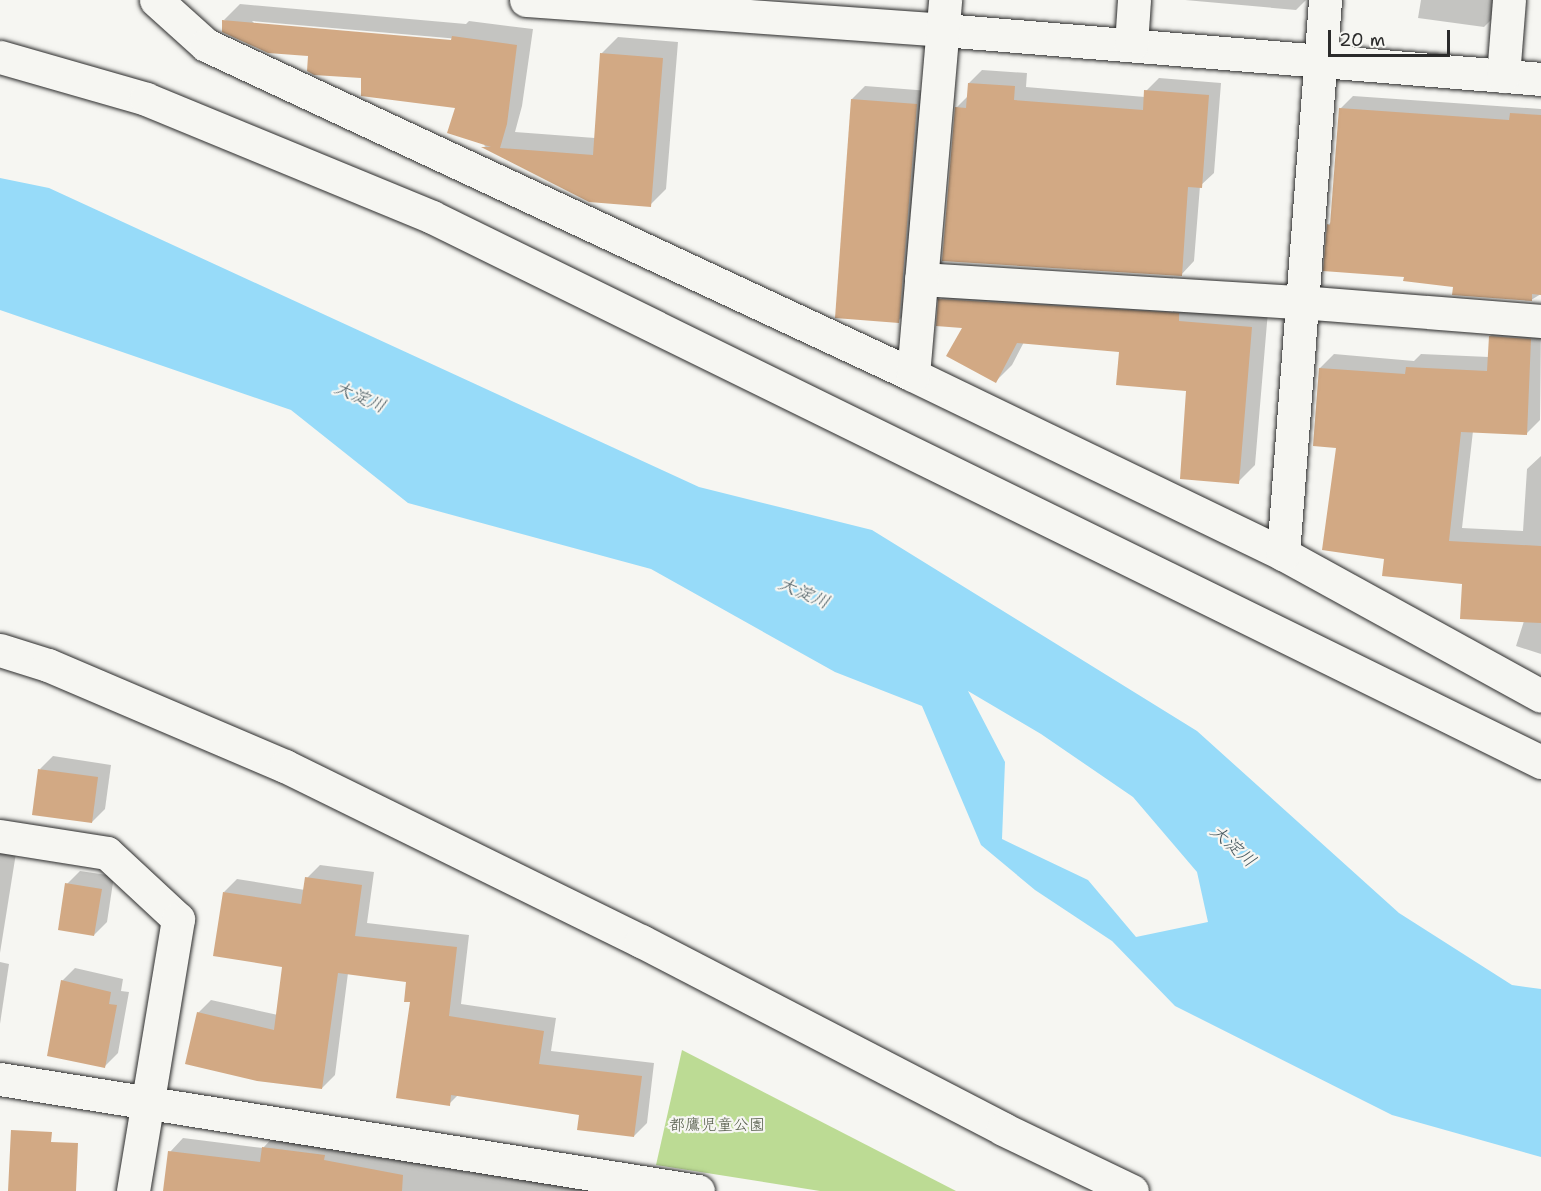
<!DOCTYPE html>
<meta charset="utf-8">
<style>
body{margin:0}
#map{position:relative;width:1541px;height:1191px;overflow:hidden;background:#f6f6f2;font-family:"Shantell Sans","Klee One",sans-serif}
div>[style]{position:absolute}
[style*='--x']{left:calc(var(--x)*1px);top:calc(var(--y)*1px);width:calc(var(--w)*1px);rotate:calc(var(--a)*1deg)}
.green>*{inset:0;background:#bcdb94}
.water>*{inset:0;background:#97dbf9}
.shadow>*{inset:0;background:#0003}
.building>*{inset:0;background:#d2a984}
.roads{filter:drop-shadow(0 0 2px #2b2b2b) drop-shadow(0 0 2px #2b2b2b)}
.minor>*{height:33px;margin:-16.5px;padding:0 16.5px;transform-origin:16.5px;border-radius:16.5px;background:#f6f6f2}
span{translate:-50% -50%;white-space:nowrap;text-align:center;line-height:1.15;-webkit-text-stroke:4.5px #f6f6f2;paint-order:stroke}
.park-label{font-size:16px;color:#4f5745}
.water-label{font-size:18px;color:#46575e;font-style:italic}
.scale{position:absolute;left:1328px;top:30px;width:122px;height:27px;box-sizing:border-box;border:3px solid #2b2b2b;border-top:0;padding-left:8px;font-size:18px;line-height:21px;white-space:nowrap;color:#2b2b2b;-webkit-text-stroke:4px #f6f6f2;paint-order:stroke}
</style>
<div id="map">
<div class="green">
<i style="clip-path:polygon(682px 1050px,956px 1191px,820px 1191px,656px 1165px)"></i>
</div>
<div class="water">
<i style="clip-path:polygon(evenodd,0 178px,49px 188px,699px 487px,872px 530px,1197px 731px,1399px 913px,1512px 985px,1541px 989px,1541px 1157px,1392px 1115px,1175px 1006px,1112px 941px,1035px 890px,981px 845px,922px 706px,835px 672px,651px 569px,408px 503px,291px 410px,0 310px,0 178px,968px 691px,1041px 734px,1133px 797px,1197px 872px,1208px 922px,1136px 937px,1088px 880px,1002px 839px,1005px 762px,968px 691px)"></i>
</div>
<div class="shadow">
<i style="clip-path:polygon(1185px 0,1306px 0,1296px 10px)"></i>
<i style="clip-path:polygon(1421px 0,1499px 0,1497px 14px,1484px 27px,1418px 18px)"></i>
<i style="clip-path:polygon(evenodd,240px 4px,466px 24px,469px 21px,533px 29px,522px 106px,515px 132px,595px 138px,602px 53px,618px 37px,678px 42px,666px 189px,650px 205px,590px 200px,484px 146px,486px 144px,457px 106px,363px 76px,224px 20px,240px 4px,252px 21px,459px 39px,459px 42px,255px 24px,252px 21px)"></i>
<i style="clip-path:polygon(982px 70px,1027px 73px,1026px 87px,1145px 97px,1146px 91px,1159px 78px,1221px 83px,1214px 173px,1200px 186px,1194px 261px,1181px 275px,956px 108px,969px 95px,969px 83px)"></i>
<i style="clip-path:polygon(865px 86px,930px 91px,911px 308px,898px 321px,852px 99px)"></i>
<i style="clip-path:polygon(1353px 96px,1541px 109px,1541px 294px,1531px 300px,1406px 276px,1328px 225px,1332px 221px,1340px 109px)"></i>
<i style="clip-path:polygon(957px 283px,1268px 311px,1255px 465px,1238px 482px,1188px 390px,1120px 350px,1024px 342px,1012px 365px,996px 381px,965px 327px,940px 300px)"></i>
<i style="clip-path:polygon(1504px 322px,1541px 325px,1540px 420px,1526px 434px,1473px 431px,1462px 528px,1523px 531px,1527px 469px,1541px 456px,1541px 654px,1516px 646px,1524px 621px,1463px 583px,1385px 558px,1338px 447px,1320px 368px,1334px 354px,1414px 361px,1421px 354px,1489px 357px,1490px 336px)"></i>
<i style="clip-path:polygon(53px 756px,111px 765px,105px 809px,92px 822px,40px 769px)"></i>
<i style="clip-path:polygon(0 850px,16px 853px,0 953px)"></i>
<i style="clip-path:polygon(320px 865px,374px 872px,367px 923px,469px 935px,461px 1004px,556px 1018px,551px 1051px,654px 1063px,647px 1123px,634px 1136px,581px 1114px,458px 1095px,449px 1104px,411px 1001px,407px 981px,348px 973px,335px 1075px,322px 1088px,198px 1013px,211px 1000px,278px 1015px,284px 966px,224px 892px,237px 879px,305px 890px,307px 878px)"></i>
<i style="clip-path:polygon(80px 871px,114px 876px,107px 922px,94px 935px,67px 884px)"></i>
<i style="clip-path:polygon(0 962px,9px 964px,0 1024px)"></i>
<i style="clip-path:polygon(75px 968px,123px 979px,121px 991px,129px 992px,118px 1053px,105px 1066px,62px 981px)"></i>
<i style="clip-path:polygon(276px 1134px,472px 1173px,476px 1169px,602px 1191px,165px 1191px,170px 1152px,183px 1138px,263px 1148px)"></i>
</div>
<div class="building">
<i style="clip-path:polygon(222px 20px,451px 40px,452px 36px,517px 45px,507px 124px,500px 148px,593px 155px,600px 53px,663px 58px,651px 207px,589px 202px,481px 147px,491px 147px,447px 133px,455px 108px,361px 96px,361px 78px,314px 75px,307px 71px,308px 56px,268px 53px,222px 32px)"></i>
<i style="clip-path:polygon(968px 83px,1015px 86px,1014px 100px,1143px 110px,1144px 90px,1209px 95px,1202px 188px,1188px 187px,1182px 276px,942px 261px,955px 107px,966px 108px)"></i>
<i style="clip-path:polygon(851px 99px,917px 104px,899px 323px,835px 318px)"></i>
<i style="clip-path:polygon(1339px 108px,1509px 120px,1510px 113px,1541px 115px,1541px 295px,1532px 294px,1532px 301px,1452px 295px,1453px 287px,1403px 281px,1404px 277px,1323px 271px,1327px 224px,1330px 225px)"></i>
<i style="clip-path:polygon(938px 299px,1179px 313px,1179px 321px,1252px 327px,1239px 484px,1180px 479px,1186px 391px,1116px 385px,1119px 352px,1017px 343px,996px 383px,946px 356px,962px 328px,936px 326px)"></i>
<i style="clip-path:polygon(1489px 336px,1531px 339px,1527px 435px,1461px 432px,1449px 541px,1541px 546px,1541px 623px,1460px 619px,1462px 584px,1382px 576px,1384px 559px,1322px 550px,1336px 448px,1313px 446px,1319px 368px,1405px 374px,1406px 367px,1487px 371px)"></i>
<i style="clip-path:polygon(38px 769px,98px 777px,92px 823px,32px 815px)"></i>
<i style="clip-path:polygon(305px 877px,362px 885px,355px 936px,457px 947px,449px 1016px,544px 1031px,539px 1064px,642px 1076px,634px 1137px,577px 1130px,579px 1115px,451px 1095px,450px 1106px,396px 1098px,410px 1002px,404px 1002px,406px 982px,338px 973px,322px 1089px,257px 1081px,185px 1064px,197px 1012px,274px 1030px,282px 967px,213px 956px,223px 892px,301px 904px)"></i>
<i style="clip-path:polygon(65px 883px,102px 889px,94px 936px,58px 930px)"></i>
<i style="clip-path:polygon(61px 980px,111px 992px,109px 1004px,117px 1005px,105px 1068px,47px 1056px)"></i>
<i style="clip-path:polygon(11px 1130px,52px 1132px,51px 1142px,78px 1143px,76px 1191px,8px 1191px)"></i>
<i style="clip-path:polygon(262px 1147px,325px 1155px,324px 1160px,403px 1175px,402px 1191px,163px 1191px,168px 1151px,260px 1162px)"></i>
</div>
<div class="roads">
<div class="minor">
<i style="--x:156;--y:0;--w:67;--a:42"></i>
<i style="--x:206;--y:45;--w:780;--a:25.02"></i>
<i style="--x:913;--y:375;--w:411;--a:25.8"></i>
<i style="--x:1283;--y:554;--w:294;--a:28.8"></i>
<i style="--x:526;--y:0;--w:418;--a:4.1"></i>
<i style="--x:943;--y:30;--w:600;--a:4.68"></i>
<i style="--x:1131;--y:45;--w:45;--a:-86.2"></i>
<i style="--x:0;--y:57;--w:152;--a:16"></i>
<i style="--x:146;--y:99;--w:309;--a:22.4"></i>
<i style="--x:432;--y:217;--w:1236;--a:26.17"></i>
<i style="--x:1503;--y:76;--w:76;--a:-85.5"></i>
<i style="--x:921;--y:279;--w:380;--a:3.5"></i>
<i style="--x:1300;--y:302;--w:242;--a:4.5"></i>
<i style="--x:913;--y:375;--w:376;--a:-85.1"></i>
<i style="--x:1283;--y:554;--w:556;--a:-85.66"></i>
<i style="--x:0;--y:650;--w:50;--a:17.4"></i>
<i style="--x:48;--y:665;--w:258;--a:23.1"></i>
<i style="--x:285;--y:766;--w:397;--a:26.2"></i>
<i style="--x:641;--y:941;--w:408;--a:27.4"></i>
<i style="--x:1003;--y:1129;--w:143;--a:25.7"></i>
<i style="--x:0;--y:836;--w:108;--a:9"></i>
<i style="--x:107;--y:853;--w:97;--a:42.9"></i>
<i style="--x:178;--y:919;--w:276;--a:99.4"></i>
<i style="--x:0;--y:1079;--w:707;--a:9.12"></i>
</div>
</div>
<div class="park-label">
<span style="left:717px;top:1125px">都鷹児童公園</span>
</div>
<div class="water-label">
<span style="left:360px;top:397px;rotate:23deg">大淀川</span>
<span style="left:804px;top:593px;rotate:23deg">大淀川</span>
<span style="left:1233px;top:846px;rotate:41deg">大淀川</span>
</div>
<div class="scale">20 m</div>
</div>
